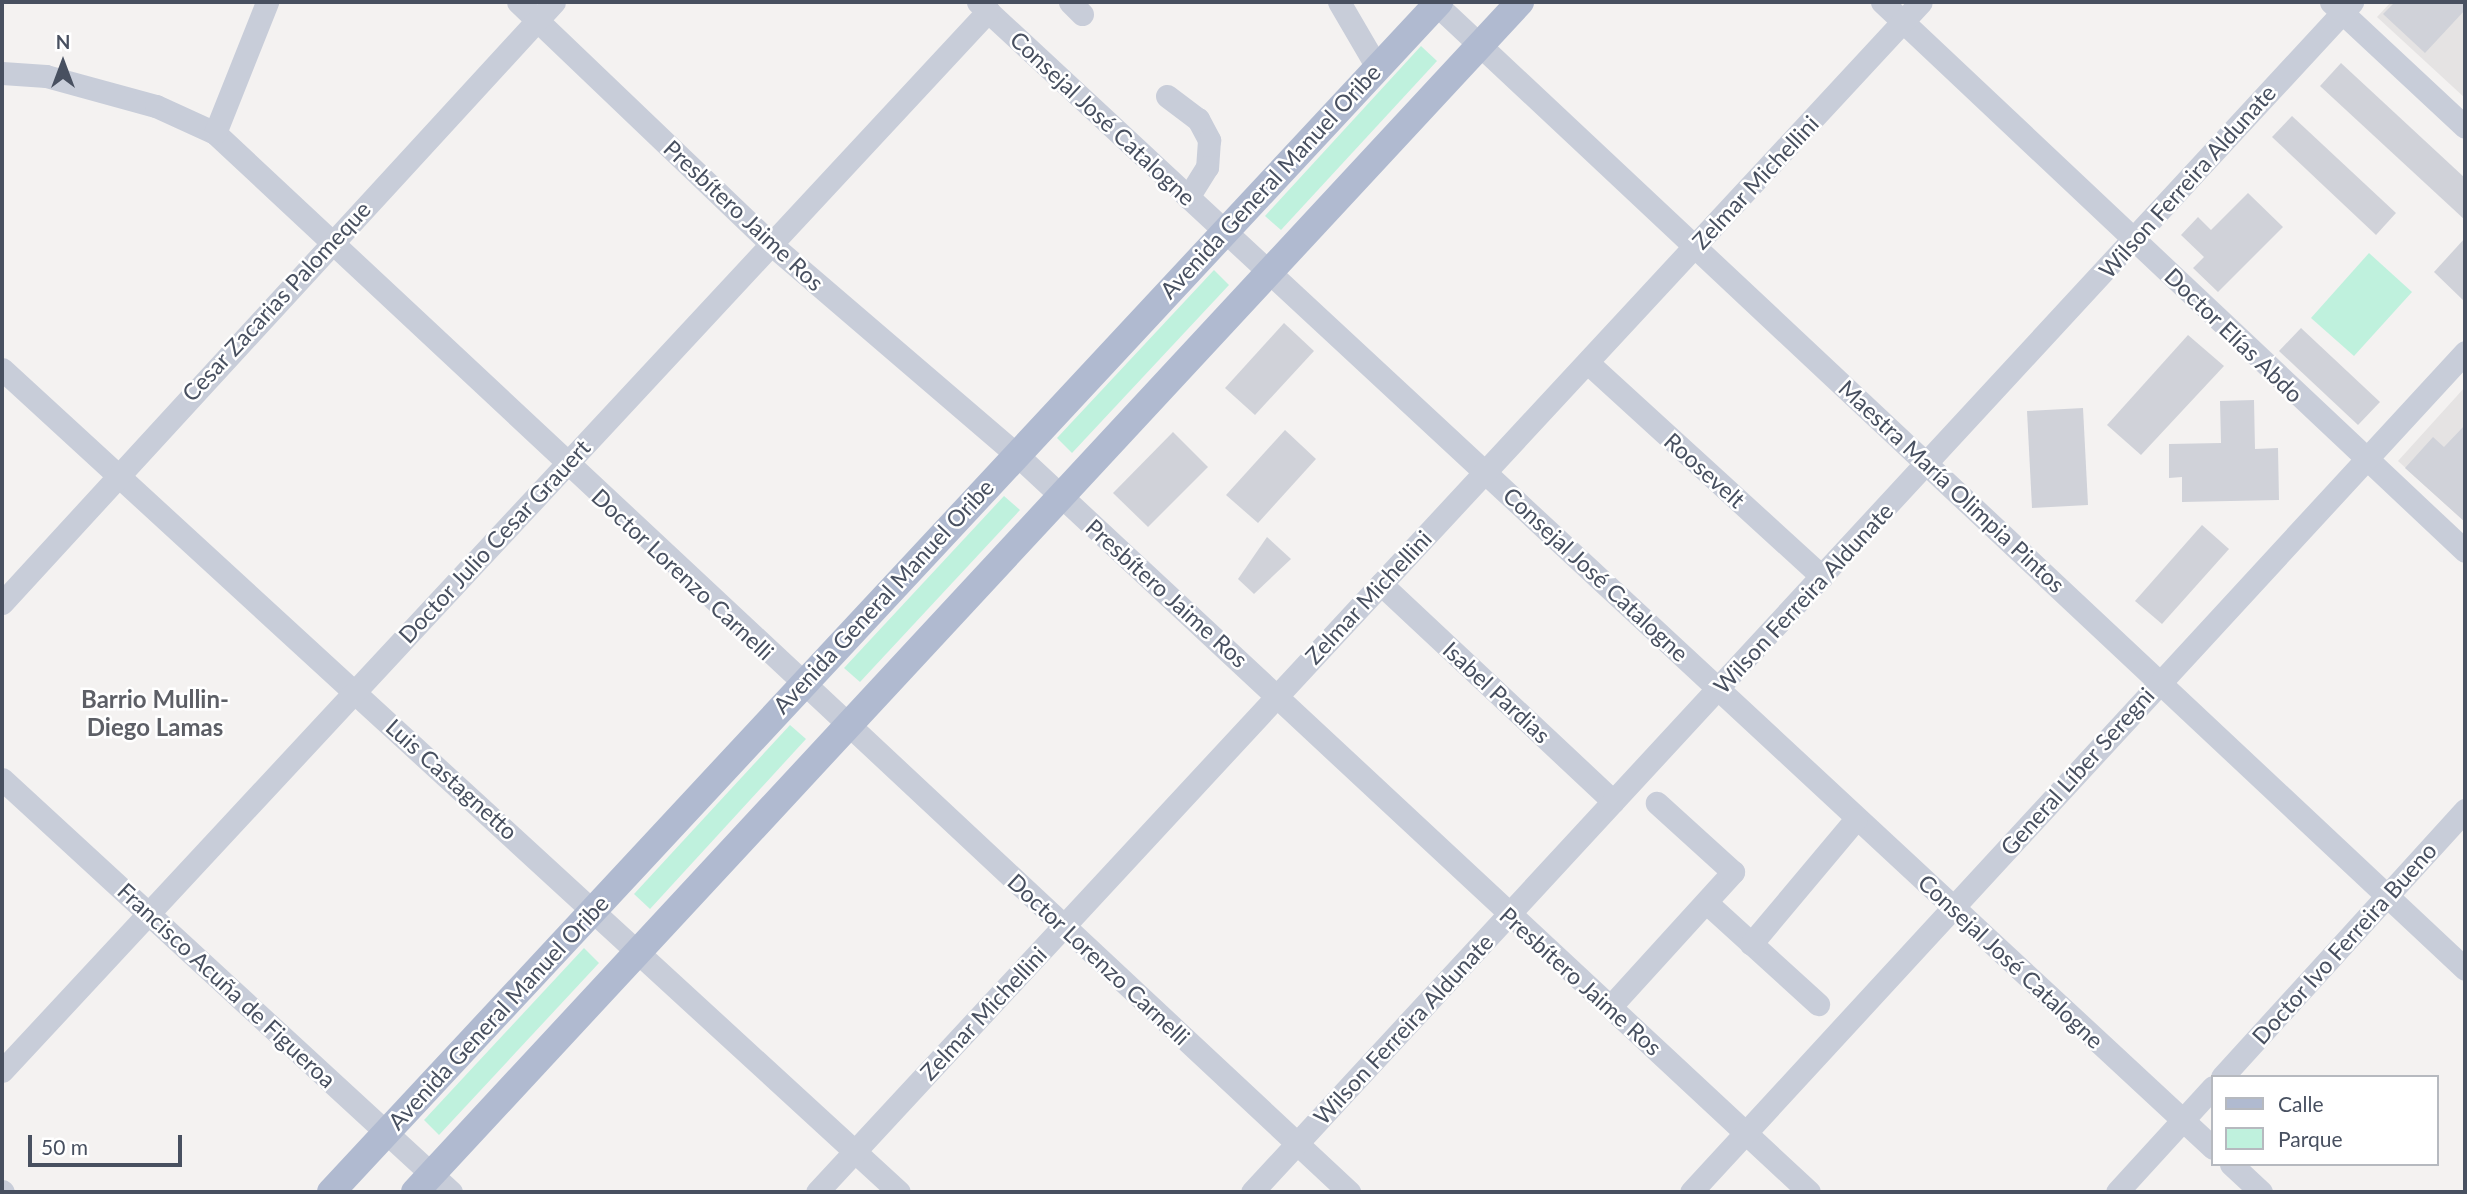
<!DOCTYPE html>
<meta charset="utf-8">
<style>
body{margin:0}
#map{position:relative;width:2467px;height:1194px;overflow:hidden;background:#f4f2f1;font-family:Lato,sans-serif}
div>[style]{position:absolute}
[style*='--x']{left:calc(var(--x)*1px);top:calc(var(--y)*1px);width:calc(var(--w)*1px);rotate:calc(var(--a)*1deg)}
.education>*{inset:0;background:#e5e3e3}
.green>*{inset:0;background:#bff1dd}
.building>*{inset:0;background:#d0d2d9}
.minor>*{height:23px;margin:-11.5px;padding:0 11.5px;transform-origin:11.5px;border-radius:11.5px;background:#c8cdd9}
.major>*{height:28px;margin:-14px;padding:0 14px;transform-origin:14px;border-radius:14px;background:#b0bad0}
span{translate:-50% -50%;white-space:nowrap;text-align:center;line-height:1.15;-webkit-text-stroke:5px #fff;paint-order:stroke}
.street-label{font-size:23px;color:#485060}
.neighbourhood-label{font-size:24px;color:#5d5f66;font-weight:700}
.frame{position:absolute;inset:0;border:4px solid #485060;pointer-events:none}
.legend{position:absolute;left:2211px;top:1075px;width:228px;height:91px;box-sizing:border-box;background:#fff;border:2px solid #b6b9bf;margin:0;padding:9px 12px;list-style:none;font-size:21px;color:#485060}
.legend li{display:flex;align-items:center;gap:14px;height:35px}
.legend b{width:35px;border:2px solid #b6b9bf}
.north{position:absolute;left:28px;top:28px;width:70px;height:70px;-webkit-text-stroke:5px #fff;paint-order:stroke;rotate:0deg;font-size:19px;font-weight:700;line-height:28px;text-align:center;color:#485060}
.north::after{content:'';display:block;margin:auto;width:24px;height:32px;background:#485060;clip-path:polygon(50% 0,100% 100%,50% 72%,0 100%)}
.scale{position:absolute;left:28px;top:1135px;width:154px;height:32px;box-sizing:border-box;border:4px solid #485060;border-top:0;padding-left:9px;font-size:21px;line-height:24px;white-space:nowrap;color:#485060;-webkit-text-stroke:5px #fff;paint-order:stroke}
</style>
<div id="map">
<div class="education">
<i style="clip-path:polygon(2391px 2px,2465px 2px,2465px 98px,2377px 17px)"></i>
<i style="clip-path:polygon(2465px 387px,2465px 522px,2398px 461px)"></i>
</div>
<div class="green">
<i style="clip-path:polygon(1421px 46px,1437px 61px,1281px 230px,1265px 216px)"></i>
<i style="clip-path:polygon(2369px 253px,2412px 292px,2354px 356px,2311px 318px)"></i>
<i style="clip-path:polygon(1214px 270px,1229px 285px,1072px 453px,1057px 438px)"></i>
<i style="clip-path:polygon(1004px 496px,1020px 510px,860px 682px,844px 668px)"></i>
<i style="clip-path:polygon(790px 725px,806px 739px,650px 909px,634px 894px)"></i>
<i style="clip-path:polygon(584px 948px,599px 963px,439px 1135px,424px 1120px)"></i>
</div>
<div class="building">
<i style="clip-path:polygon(2395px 2px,2465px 2px,2465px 10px,2425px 53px,2383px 14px)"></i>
<i style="clip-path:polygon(2341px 63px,2465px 178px,2465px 220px,2320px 86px)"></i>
<i style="clip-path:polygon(2292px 116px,2396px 213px,2376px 235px,2272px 137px)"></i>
<i style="clip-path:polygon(2248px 193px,2283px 227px,2218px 292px,2193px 268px,2204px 257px,2181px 235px,2198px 217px,2211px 230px)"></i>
<i style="clip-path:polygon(2465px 238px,2465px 302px,2434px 272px)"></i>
<i style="clip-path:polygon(1284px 323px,1314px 351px,1255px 415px,1225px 388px)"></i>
<i style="clip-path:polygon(2301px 328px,2380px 402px,2358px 425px,2279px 351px)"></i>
<i style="clip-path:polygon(2188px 335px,2224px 366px,2141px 455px,2107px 425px)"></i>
<i style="clip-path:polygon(2254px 400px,2255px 449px,2278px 448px,2279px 500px,2182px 502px,2182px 477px,2169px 478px,2169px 444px,2221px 443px,2220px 401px)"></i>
<i style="clip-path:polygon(2083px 408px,2088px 505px,2032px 508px,2027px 411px)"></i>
<i style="clip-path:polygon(2465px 425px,2465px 522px,2405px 468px,2433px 437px,2444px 447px)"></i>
<i style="clip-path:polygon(1285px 430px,1316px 459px,1258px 523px,1226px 495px)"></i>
<i style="clip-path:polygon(1173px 432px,1208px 467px,1148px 527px,1113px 493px)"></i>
<i style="clip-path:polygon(2202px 525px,2229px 549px,2162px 624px,2135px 601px)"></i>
<i style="clip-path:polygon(1267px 537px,1291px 559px,1254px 594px,1238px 579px)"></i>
</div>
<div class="minor">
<i style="--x:518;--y:2;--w:352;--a:43.7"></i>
<i style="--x:772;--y:245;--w:321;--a:40.6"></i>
<i style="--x:1016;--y:454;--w:1083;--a:42.94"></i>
<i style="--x:978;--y:2;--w:1685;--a:42.86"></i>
<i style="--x:1070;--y:2;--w:17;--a:45"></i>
<i style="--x:1339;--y:2;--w:75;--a:59.7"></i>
<i style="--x:1882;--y:2;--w:801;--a:43.28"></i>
<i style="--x:2331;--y:2;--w:183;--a:43"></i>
<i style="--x:1436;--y:4;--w:1411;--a:43.16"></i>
<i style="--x:2;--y:73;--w:44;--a:3.9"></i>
<i style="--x:46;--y:76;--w:114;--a:15.3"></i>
<i style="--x:156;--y:106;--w:65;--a:24.6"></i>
<i style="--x:215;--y:133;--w:1552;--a:43.04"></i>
<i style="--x:1167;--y:96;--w:39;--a:37"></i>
<i style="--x:1198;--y:119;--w:24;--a:62"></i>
<i style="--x:1209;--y:140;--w:27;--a:94"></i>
<i style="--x:1207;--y:167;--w:36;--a:122"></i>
<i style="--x:215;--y:133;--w:141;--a:-68.3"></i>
<i style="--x:1588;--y:363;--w:317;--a:42.4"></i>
<i style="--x:2;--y:369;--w:1217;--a:42.54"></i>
<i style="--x:1381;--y:584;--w:318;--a:43.1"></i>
<i style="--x:2;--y:603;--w:816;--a:-47.43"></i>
<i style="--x:2;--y:779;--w:610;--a:42.61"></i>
<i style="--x:1708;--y:904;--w:149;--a:42.3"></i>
<i style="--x:1751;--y:944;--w:163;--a:-50"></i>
<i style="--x:1610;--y:1007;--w:183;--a:-47.7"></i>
<i style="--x:1733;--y:872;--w:103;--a:-137.8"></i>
<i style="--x:2;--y:1071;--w:1448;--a:-47.07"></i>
<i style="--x:2222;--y:1077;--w:361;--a:-47.7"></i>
<i style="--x:2231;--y:1164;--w:41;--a:43"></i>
<i style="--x:2;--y:1191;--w:1;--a:45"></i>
<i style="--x:817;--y:1192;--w:1623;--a:-47.15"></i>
<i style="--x:1252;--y:1192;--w:1621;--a:-47.25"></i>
<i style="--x:1691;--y:1192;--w:1142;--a:-47.34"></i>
<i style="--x:2117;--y:1192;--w:142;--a:-47.6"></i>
</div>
<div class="major">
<i style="--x:331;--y:1192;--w:1626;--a:-47.04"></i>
<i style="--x:415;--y:1192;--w:1624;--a:-47.12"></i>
</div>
<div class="street-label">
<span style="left:1103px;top:118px;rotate:43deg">Consejal José Catalogne</span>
<span style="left:1270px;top:181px;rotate:-47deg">Avenida General Manuel Oribe</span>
<span style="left:2187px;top:181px;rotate:-48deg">Wilson Ferreira Aldunate</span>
<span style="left:1755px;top:182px;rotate:-47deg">Zelmar Michellini</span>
<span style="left:744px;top:215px;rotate:43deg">Presbítero Jaime Ros</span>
<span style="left:276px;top:301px;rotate:-47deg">Cesar Zacarias Palomeque</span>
<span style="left:2234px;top:335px;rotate:44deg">Doctor Elías Abdo</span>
<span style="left:1705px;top:470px;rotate:42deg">Roosevelt</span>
<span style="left:1952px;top:486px;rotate:43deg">Maestra María Olimpia Pintos</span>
<span style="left:494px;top:541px;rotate:-47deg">Doctor Julio Cesar Grauert</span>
<span style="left:683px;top:574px;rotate:43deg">Doctor Lorenzo Carnelli</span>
<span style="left:1596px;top:574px;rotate:43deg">Consejal José Catalogne</span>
<span style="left:1167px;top:593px;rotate:42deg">Presbítero Jaime Ros</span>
<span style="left:883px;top:596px;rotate:-47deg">Avenida General Manuel Oribe</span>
<span style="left:1368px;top:597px;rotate:-47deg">Zelmar Michellini</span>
<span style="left:1803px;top:598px;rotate:-47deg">Wilson Ferreira Aldunate</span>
<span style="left:1497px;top:692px;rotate:43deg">Isabel Pardias</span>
<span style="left:2077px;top:771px;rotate:-48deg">General Líber Seregni</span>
<span style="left:452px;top:779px;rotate:42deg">Luis Castagnetto</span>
<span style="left:2344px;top:943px;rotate:-48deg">Doctor Ivo Ferreira Bueno</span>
<span style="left:1099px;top:959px;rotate:43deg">Doctor Lorenzo Carnelli</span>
<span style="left:2011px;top:961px;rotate:43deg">Consejal José Catalogne</span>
<span style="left:1581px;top:981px;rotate:42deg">Presbítero Jaime Ros</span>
<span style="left:227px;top:985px;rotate:43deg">Francisco Acuña de Figueroa</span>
<span style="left:498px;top:1012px;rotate:-47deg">Avenida General Manuel Oribe</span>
<span style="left:983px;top:1013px;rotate:-47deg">Zelmar Michellini</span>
<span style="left:1403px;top:1029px;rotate:-47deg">Wilson Ferreira Aldunate</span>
</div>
<div class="neighbourhood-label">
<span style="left:155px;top:713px">Barrio Mullin-<br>Diego Lamas</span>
</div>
<div class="frame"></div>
<ul class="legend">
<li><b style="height:9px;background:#b0bad0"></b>Calle</li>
<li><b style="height:19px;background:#bff1dd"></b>Parque</li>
</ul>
<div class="north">N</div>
<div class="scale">50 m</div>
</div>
